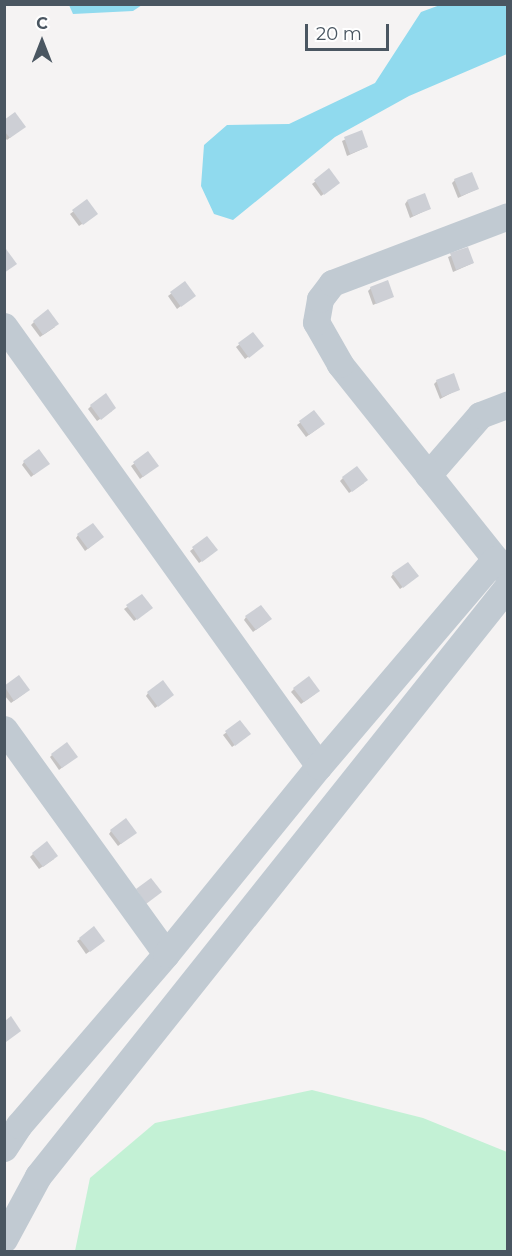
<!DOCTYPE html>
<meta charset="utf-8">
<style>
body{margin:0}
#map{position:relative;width:512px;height:1256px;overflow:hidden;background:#f5f3f3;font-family:Montserrat,sans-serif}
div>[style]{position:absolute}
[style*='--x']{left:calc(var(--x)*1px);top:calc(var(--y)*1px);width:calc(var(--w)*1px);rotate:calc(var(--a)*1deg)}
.green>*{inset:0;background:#c3f1d5}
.water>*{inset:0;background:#90daee}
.shadow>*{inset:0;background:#0003}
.building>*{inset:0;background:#cdcfd5}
.minor>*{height:27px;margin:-13.5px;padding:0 13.5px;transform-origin:13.5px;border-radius:13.5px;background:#c1cad2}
span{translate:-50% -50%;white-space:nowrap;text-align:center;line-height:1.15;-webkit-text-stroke:4.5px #fff;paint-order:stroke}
.frame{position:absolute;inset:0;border:6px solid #4a5661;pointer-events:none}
.north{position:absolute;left:12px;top:12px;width:60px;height:60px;-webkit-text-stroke:4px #fff;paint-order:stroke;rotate:0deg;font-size:16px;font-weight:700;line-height:24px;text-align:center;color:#4a5661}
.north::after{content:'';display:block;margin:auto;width:21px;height:27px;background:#4a5661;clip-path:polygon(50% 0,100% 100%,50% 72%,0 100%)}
.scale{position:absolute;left:305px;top:24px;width:84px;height:27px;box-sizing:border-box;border:3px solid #4a5661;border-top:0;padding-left:8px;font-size:18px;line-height:21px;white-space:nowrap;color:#4a5661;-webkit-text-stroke:4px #fff;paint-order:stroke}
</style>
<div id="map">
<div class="green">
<i style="clip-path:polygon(312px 1090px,423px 1118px,507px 1152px,507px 1251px,75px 1251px,90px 1178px,155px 1123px)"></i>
</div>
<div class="water">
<i style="clip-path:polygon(69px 5px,142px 5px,133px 11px,73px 14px)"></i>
<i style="clip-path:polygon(440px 5px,507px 5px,507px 54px,409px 96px,335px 137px,233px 220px,214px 214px,201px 186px,204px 145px,227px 125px,289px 124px,375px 83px,421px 12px)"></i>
</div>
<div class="shadow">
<i style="clip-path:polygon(4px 122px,21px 129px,7px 140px,4px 137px)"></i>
<i style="clip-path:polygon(361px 132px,367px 147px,347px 156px,342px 141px)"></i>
<i style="clip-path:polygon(329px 171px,335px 186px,321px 196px,312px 184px)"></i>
<i style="clip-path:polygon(455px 180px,477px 189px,458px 198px,452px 183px)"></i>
<i style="clip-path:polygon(87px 201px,94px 216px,79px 226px,70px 214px)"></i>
<i style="clip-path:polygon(407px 201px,429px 209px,410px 218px,405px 204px)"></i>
<i style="clip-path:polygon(467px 249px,473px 263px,453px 272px,448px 257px)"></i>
<i style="clip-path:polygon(185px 283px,191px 298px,177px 309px,168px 296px)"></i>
<i style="clip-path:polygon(371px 288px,393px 296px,373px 305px,368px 291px)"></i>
<i style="clip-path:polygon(34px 322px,55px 327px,40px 337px,31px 325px)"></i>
<i style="clip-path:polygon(253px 334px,259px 349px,245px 359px,236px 347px)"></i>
<i style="clip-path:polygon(437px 381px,459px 389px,440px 399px,434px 384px)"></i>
<i style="clip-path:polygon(91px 406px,112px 411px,97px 421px,88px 409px)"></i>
<i style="clip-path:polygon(314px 412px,320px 427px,306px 437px,297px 425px)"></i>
<i style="clip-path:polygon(148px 453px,154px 468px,140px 479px,131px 466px)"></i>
<i style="clip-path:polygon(24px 462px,45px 466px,31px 477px,22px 465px)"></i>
<i style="clip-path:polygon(343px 478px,364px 483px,349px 493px,340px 481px)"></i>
<i style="clip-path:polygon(78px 535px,99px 540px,85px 551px,76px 538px)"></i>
<i style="clip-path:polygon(207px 538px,213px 553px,199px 563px,190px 551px)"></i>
<i style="clip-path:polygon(393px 574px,414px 579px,400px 589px,391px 577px)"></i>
<i style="clip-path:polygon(127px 607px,148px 611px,134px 621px,124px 609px)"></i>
<i style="clip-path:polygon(246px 617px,267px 622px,253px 632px,244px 620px)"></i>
<i style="clip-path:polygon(18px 677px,25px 693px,11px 703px,4px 695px,4px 688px)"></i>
<i style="clip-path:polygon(294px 689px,315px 694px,301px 704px,291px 692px)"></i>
<i style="clip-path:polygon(148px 693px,169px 698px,155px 708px,146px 696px)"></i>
<i style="clip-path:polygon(240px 722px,246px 737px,232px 747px,223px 735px)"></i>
<i style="clip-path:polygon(52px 755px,73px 759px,59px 770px,50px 757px)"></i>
<i style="clip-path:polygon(111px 831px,132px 835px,118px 846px,109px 834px)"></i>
<i style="clip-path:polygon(33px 854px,54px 859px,39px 869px,30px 857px)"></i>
<i style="clip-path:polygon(80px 939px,101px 943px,86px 954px,77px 941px)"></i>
<i style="clip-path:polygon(10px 1018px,17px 1033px,4px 1042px,4px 1023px)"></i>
</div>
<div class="building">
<i style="clip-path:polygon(15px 112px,26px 127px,10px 138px,4px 131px,4px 120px)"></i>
<i style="clip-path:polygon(362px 130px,368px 147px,350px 154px,344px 137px)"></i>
<i style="clip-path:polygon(329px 168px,340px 183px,324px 195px,314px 180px)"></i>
<i style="clip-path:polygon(472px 172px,479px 189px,461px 196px,454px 179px)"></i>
<i style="clip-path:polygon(425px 193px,431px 209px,413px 216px,407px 200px)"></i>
<i style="clip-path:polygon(87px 199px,98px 214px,83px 225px,72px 210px)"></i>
<i style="clip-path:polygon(468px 247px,474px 263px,456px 270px,450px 253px)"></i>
<i style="clip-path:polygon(6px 249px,17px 264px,4px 273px,4px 250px)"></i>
<i style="clip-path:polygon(388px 280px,394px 297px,376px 304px,370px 287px)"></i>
<i style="clip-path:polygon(185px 281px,196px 296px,181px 307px,170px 292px)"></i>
<i style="clip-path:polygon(48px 309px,59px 324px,43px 335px,33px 321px)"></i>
<i style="clip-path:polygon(253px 332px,264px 346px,249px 358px,238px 343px)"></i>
<i style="clip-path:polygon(454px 373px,460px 390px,442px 397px,436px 380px)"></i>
<i style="clip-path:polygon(106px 393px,116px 408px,101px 420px,90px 405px)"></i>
<i style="clip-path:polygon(314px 410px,325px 424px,309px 435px,299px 421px)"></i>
<i style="clip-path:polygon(39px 449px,50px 464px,34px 475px,23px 461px)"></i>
<i style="clip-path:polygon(148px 451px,159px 466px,143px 477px,133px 462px)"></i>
<i style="clip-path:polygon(357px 466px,368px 480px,352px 492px,342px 477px)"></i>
<i style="clip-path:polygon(93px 523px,104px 537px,88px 549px,77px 534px)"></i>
<i style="clip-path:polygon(207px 536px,218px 550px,202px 562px,192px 547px)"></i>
<i style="clip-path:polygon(408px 562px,419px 576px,403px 588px,392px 573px)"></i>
<i style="clip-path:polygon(142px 594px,153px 608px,137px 620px,126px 605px)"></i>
<i style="clip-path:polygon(261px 605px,272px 619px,256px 630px,245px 616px)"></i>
<i style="clip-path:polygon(19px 675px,30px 690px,14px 701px,4px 686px)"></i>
<i style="clip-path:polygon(309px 676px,320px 691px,304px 702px,293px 688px)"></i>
<i style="clip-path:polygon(163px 680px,174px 695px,158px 707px,147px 692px)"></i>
<i style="clip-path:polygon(240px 720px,251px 734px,235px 746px,225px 731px)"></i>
<i style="clip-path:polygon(67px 742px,78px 757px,62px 768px,51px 754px)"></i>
<i style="clip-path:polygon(126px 818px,137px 833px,121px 844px,110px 830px)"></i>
<i style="clip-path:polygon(47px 841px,58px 856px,43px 867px,32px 853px)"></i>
<i style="clip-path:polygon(151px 878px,162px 892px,146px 904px,136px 889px)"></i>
<i style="clip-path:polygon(94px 926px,105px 941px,90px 952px,79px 938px)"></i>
<i style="clip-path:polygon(11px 1016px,21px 1031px,6px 1042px,5px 1021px)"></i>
</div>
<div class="minor">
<i style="--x:4;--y:326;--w:541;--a:54.4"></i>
<i style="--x:428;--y:475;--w:79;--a:-49.1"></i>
<i style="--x:480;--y:415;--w:30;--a:-21"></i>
<i style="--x:505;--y:571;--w:265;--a:-128.6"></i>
<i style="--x:340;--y:364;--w:48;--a:-119.7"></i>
<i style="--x:316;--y:322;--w:23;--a:-80"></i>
<i style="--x:320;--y:299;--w:20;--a:-53"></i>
<i style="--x:332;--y:283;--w:188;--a:-20.8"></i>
<i style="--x:4;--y:729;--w:277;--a:54.2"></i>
<i style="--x:4;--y:1148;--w:27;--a:-57"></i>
<i style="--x:19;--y:1125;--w:225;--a:-49.3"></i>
<i style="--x:166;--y:954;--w:242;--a:-50.9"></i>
<i style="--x:319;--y:766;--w:272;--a:-49.6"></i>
<i style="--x:4;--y:1239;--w:72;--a:-61.6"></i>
<i style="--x:38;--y:1176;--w:754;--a:-51.46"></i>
</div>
<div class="frame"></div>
<div class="north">С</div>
<div class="scale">20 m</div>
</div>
